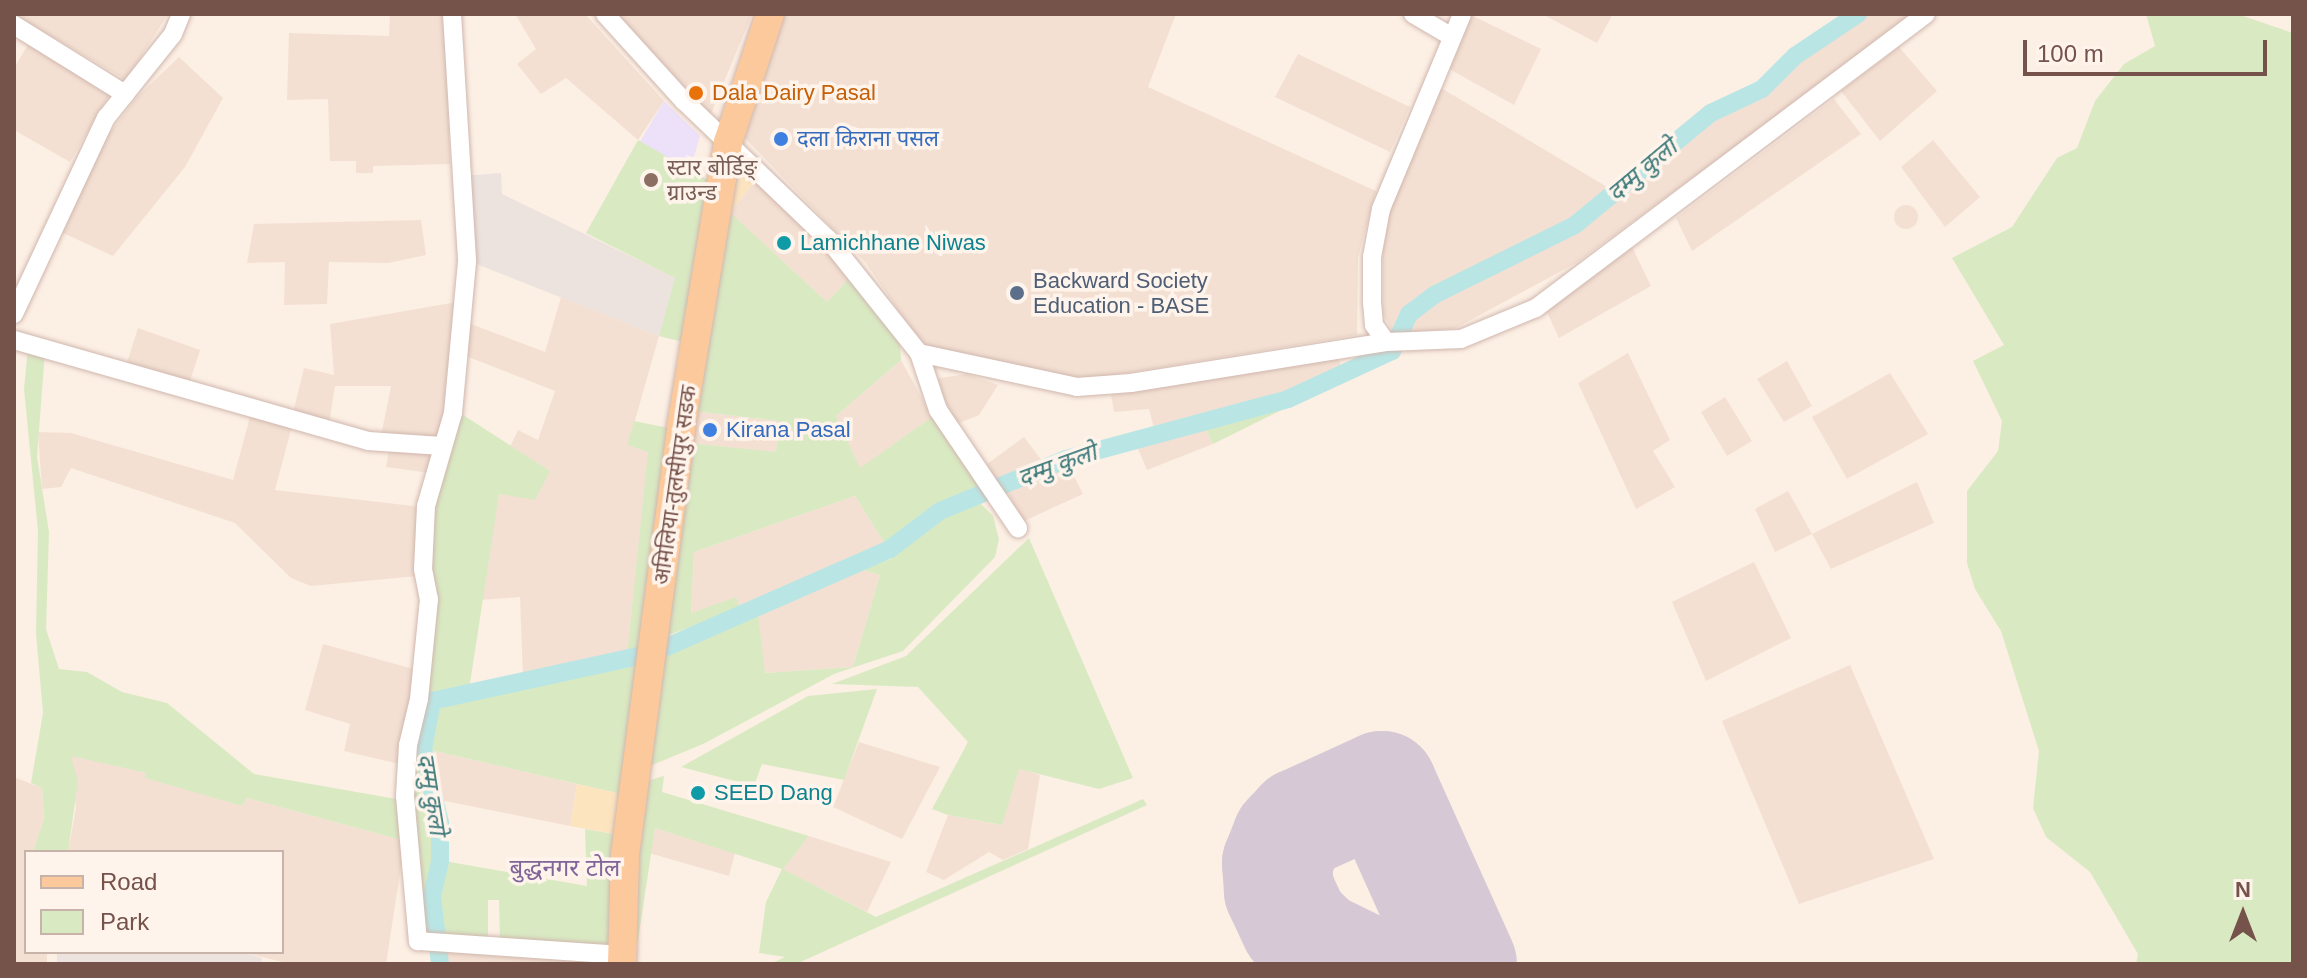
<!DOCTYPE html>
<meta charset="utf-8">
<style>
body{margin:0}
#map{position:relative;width:2307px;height:978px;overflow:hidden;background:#fcefe4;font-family:Arial,"Noto Sans Devanagari",sans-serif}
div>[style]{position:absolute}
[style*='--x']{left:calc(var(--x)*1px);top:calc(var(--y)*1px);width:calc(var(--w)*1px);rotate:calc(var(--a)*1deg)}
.residential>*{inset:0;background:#f4e0d3}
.round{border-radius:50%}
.industrial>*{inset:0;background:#ece3df}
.education>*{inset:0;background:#ece1f9}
.green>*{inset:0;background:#d9eac3}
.sand>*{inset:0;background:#fce4bf}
.canal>*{height:18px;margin:-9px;padding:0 9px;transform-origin:9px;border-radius:9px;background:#b9e6e5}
.runway>*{height:110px;margin:-55px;padding:0 55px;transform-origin:55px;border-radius:55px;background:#d6c9d5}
.roads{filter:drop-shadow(0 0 2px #d0b7ae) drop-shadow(0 0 2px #d0b7ae)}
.minor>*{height:18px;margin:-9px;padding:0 9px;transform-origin:9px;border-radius:9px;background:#fff}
.primary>*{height:28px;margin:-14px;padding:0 14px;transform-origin:14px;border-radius:14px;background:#fbc99c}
.dots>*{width:22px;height:22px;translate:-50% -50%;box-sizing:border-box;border:4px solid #fff4eb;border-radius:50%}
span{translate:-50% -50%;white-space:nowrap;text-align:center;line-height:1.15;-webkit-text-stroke:7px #fff4eb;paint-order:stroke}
.food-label{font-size:22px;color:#c56008}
.left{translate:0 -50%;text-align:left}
.shop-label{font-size:22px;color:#366cbe}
.education-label{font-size:22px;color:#785e54}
.culture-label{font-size:22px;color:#0d838f}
.service-label{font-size:22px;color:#4e5e75}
.street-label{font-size:22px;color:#75524a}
.water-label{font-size:24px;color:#3d7a7b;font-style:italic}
.neighbourhood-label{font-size:24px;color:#7f6599}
.frame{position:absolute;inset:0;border:16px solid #75524a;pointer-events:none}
.legend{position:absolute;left:24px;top:850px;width:260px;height:104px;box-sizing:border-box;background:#fff4eb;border:2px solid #c8b3ab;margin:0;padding:10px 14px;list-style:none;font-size:24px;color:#75524a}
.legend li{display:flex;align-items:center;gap:16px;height:40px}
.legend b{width:40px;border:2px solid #c8b3ab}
.north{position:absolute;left:2203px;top:874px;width:80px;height:80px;-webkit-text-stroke:6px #fff4eb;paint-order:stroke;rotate:0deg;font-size:22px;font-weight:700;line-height:32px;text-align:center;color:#75524a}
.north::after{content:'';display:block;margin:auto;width:28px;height:36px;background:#75524a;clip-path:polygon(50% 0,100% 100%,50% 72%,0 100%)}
.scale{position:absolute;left:2023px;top:40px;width:244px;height:36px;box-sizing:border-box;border:4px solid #75524a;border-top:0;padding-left:10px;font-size:24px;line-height:28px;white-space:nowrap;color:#75524a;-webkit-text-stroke:6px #fff4eb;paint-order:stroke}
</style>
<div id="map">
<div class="residential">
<i style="clip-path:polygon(14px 14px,168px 14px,126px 80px)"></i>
<i style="clip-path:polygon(390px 14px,445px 14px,450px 164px,373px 166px,373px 173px,356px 173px,356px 161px,330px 161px,328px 99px,287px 100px,289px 33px,389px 36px)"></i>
<i style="clip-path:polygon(515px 14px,585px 14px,664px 101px,638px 140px,566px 78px,541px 94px,517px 64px,536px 49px)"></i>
<i style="clip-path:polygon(613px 14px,752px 14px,710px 116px)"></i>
<i style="clip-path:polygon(782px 14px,1176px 14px,1148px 87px,1376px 191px,1358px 258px,1357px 335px,1078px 381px,924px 348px,866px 263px,741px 134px)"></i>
<i style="clip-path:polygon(1469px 14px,1541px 49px,1514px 105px,1444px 66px)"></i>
<i style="clip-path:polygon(1542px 14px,1613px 14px,1597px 43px)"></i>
<i style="clip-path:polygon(1862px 14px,1917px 14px,1576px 263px,1456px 328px,1403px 334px,1412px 315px,1435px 297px,1575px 228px,1712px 115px,1764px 91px,1797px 57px)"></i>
<i style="clip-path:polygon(29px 43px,112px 90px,70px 162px,14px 130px,14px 68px)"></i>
<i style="clip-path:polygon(1899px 47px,1937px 91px,1880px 141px,1841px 91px)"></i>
<i style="clip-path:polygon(1298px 54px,1410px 107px,1390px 152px,1275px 97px)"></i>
<i style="clip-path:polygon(179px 57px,223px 98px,185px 167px,113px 256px,63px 233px,102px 143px,138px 96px)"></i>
<i style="clip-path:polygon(1436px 85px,1614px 191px,1575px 223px,1433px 293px,1408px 312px,1399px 333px,1393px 332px,1383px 314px,1383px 251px,1392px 201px)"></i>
<i style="clip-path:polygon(1834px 99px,1861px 134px,1692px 251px,1676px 218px)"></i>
<i style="clip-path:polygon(1933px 140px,1980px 197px,1945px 227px,1901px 167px)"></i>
<i style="clip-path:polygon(756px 179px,850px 277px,827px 302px,730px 213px)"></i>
<i class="round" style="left:1894px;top:205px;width:24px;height:24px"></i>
<i style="clip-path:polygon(421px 220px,426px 255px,388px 263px,329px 262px,327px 304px,284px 305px,285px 262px,247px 263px,254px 224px)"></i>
<i style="clip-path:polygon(1632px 247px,1651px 286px,1559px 338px,1545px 308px)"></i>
<i style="clip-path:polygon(561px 297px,659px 336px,628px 445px,649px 451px,627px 655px,523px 678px,520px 597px,480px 600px,499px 494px,550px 471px,510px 447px,518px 430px,538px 440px,555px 391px,466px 356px,471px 324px,545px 352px)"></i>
<i style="clip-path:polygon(457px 302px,447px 417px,436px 438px,381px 436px,391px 386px,335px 386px,329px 424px,293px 413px,304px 368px,334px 375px,330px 324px)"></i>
<i style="clip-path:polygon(138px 328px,200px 350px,189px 384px,126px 366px)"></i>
<i style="clip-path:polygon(1628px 353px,1670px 440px,1653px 451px,1675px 487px,1636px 509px,1578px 383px)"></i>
<i style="clip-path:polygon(1338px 357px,1343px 371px,1287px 394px,1154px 429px,1149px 409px,1114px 412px,1111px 395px)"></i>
<i style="clip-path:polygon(901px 360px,932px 417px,860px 469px,836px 416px)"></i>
<i style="clip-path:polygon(1787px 361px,1812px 406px,1784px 422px,1757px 379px)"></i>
<i style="clip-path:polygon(1890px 373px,1928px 434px,1847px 479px,1812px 417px)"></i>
<i style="clip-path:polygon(967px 374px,998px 385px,979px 415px,957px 424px,934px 379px)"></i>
<i style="clip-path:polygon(1725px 397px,1752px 441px,1727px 456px,1701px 412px)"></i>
<i style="clip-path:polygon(693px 411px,779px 421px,776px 453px,689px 443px)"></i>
<i style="clip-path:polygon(251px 413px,292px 426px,275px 490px,422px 507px,418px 576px,311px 586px,291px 578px,235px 523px,71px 468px,61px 487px,42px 489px,38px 432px,71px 433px,233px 480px)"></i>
<i style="clip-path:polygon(1201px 420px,1213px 444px,1147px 470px,1135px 442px)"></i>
<i style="clip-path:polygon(1024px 437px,1043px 462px,999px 486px,987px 464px)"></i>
<i style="clip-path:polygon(390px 445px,435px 453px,430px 473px,386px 467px)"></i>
<i style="clip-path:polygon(1067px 463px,1083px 494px,1024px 521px,1006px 490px)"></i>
<i style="clip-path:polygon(1917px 482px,1934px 523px,1831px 569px,1812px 534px,1775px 552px,1755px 509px,1788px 491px,1812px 534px)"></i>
<i style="clip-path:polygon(855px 496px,885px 544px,740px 609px,736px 598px,691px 613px,694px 552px)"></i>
<i style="clip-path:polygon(1754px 562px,1791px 638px,1706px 681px,1672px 602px)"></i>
<i style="clip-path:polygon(860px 569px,880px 575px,853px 667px,764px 673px,758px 613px)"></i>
<i style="clip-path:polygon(323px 644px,417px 670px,404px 765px,344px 751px,350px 724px,305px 710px)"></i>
<i style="clip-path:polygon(1850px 665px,1934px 859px,1799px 904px,1722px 721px)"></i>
<i style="clip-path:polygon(859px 742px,940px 767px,902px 839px,833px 807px)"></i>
<i style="clip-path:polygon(426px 749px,577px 784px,570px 826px,440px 800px)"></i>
<i style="clip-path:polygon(70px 755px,146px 773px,242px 806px,247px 798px,405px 841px,386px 964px,291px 964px,241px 952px,282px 952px,282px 852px,68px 852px,76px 807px)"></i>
<i style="clip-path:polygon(1018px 768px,1040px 775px,1028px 849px,1003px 860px,989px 852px,944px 880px,926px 872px,948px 815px,1001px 825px)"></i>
<i style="clip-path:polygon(14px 777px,42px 788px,44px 818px,33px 852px,26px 852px,26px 952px,47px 952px,47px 964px,14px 964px)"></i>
<i style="clip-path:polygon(655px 828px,735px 853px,729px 876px,649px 853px)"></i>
<i style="clip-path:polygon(809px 836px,891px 862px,867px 912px,782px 869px)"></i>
<i style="clip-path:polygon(444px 949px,590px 958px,590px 964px,446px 964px)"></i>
</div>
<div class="industrial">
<i style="clip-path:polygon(501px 173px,502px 194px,676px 278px,659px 336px,469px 261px,462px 176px)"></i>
<i style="clip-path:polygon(57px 952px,241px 952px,262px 958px,261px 964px,57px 964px)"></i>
</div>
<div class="education">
<i style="clip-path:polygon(664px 101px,700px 136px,661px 270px,586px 233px)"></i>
</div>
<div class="green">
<i style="clip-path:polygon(2146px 14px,2237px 14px,2293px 33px,2293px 964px,2136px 964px,2138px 954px,2090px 872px,2046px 837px,2033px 808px,2039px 751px,2001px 631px,1975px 589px,1967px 563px,1967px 491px,1998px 451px,2002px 421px,1973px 361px,2004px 345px,1952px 258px,2012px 227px,2057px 158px,2077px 148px,2095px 101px,2124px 64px,2155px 46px)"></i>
<i style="clip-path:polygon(638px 140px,708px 180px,683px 342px,659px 336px,675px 278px,586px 233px)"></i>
<i style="clip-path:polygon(722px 205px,827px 302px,850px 277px,900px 343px,901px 360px,836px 416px,860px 468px,932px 417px,987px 491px,930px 512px,885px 544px,855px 496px,694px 552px,691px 613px,736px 597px,740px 609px,663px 637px,689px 443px,776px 452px,779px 421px,693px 411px)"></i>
<i style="clip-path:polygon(28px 348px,45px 351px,37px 457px,49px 532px,46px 629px,59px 669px,87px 672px,122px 692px,167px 703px,254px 774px,402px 800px,405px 841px,247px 798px,242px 806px,145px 778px,146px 773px,71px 756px,78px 781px,68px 852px,33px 852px,44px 818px,42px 788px,31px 783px,43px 713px,36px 633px,38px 531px,24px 389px)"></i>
<i style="clip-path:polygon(1356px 373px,1213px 444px,1201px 420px,1290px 402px)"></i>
<i style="clip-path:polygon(460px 413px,550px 471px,535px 500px,499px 494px,469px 690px,431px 698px,424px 718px,420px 748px,438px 845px,428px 896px,432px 938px,422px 935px,411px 798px,433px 503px)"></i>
<i style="clip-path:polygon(634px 421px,669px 428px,644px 651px,627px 655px,648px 452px,627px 445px)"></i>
<i style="clip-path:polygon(979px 502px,993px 516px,999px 539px,995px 557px,903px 651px,834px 674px,703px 744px,645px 768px,661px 654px,758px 613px,765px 673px,853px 667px,880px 575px,860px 569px,891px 559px,938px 514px)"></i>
<i style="clip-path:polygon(1029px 538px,1133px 778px,1099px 789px,1019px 769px,1002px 825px,948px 815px,932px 809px,968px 742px,918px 687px,832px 684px,906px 656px)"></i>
<i style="clip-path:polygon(639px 660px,621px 794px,426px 749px,434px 704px)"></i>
<i style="clip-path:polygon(877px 689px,844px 780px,762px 764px,754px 786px,681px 767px,808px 696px)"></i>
<i style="clip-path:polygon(664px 776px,662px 792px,809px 836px,783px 869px,876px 917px,1143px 799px,1147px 805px,796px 964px,770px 964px,785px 957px,759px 953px,766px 902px,782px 869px,655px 828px,638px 940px,629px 939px,639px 783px)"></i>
<i style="clip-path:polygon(585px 829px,615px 834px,611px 945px,500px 943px,499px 900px,488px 900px,488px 942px,439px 938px,435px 898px,444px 861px,587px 886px)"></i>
</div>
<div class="sand">
<i style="clip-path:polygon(729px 157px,756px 179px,730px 213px)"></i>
<i style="clip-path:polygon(577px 784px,621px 794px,615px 834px,570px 826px)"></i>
</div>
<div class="canal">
<i style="--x:440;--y:964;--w:68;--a:-96.7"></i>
<i style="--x:432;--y:896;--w:36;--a:-77"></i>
<i style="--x:440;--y:861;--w:38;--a:-90"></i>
<i style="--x:440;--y:823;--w:76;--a:-102.9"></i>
<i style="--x:423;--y:749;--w:49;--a:-79.4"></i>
<i style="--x:432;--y:701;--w:226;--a:-12.3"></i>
<i style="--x:653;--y:653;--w:259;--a:-23.7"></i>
<i style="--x:890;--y:549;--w:63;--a:-37.2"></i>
<i style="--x:940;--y:511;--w:136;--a:-22.4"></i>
<i style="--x:1066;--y:459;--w:230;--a:-15.1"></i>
<i style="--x:1288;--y:399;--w:115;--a:-24.8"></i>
<i style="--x:1392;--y:351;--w:41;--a:-65.3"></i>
<i style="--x:1409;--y:314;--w:31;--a:-37"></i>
<i style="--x:1434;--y:295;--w:157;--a:-26.4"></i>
<i style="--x:1575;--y:225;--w:176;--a:-39.5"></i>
<i style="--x:1711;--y:113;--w:56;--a:-25.2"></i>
<i style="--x:1762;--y:89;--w:47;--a:-45"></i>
<i style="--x:1795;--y:56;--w:76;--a:-33.7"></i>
</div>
<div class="runway">
<i style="--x:1354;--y:964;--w:41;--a:-154.1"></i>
<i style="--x:1317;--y:946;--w:30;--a:-136"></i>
<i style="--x:1295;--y:925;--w:38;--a:-115"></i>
<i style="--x:1279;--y:891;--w:28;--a:-94"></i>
<i style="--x:1277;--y:863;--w:27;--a:-68"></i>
<i style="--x:1287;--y:838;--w:21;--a:-47"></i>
<i style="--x:1301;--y:823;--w:89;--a:-24.6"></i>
<i style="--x:1382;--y:786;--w:195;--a:65.8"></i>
</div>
<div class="roads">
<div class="minor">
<i style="--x:452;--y:14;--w:248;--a:86.5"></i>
<i style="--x:467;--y:262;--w:152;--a:95.3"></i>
<i style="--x:453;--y:413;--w:97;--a:106.2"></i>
<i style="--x:426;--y:506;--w:63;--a:92.7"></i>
<i style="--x:423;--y:569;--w:31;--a:79"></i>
<i style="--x:429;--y:599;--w:100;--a:95.7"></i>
<i style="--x:419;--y:699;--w:47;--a:103.4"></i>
<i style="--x:408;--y:745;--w:51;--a:93.4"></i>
<i style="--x:405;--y:796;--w:146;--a:84.9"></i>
<i style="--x:418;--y:941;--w:203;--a:3.9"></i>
<i style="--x:605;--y:14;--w:118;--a:47.8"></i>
<i style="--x:684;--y:101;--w:199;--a:43.8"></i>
<i style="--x:828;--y:239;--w:146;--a:51.4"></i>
<i style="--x:919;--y:353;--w:162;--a:12.1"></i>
<i style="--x:1077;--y:387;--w:54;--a:-4.2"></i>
<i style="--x:1131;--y:383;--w:258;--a:-9.1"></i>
<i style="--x:1386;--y:342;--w:75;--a:-2.3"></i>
<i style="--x:1461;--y:339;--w:81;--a:-22.5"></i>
<i style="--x:1536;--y:308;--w:488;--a:-37"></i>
<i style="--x:1413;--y:14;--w:45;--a:30.5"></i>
<i style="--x:14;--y:25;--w:131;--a:31.9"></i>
<i style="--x:14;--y:314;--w:217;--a:-64.9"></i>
<i style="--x:106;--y:118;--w:107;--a:-51.4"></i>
<i style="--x:173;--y:34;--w:22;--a:-68"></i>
<i style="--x:14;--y:340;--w:368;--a:15.9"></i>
<i style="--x:368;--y:441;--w:74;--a:3.9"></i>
<i style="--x:1386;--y:342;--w:21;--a:-125"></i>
<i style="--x:1374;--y:325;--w:22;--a:-95"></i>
<i style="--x:1372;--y:303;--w:46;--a:-90"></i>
<i style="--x:1372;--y:257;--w:49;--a:-79.4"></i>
<i style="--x:1381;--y:209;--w:211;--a:-67.4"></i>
<i style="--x:919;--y:353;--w:60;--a:71.6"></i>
<i style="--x:938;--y:410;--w:143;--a:55.9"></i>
</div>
<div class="primary">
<i style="--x:622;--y:964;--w:109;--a:-88.4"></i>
<i style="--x:625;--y:855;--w:432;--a:-82.5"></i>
<i style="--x:681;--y:427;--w:289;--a:-80.6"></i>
<i style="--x:728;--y:142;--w:135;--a:-71.8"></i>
</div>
</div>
<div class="dots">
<i style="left:696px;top:93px;background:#e8710a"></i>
<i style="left:781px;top:139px;background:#3f7fe0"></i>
<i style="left:651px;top:180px;background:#8d6e63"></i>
<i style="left:784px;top:243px;background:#0f9aa8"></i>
<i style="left:1017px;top:293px;background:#5c6f8a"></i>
<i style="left:710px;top:430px;background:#3f7fe0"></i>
<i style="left:698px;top:793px;background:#0f9aa8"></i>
</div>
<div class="food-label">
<span class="left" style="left:712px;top:93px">Dala Dairy Pasal</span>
</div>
<div class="shop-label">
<span class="left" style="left:797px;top:139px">दला किराना पसल</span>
<span class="left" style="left:726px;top:430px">Kirana Pasal</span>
</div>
<div class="education-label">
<span class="left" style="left:667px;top:180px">स्टार बोर्डिङ्<br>ग्राउन्ड</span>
</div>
<div class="culture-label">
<span class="left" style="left:800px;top:243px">Lamichhane Niwas</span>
<span class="left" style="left:714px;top:793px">SEED Dang</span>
</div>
<div class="service-label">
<span class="left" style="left:1033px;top:293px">Backward Society<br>Education - BASE</span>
</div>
<div class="street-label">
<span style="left:675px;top:485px;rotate:-82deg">अमिलिया-तुलसीपुर सडक</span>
</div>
<div class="water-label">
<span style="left:1642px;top:170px;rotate:-40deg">दम्मु कुलो</span>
<span style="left:1057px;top:465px;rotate:-20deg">दम्मु कुलो</span>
<span style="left:432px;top:794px;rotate:81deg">दम्मु कुलो</span>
</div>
<div class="neighbourhood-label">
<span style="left:565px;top:868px">बुद्धनगर टोल</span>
</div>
<div class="frame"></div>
<ul class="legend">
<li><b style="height:10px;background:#fbc99c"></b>Road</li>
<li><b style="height:22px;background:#d9eac3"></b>Park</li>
</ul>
<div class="north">N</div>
<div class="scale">100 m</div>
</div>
